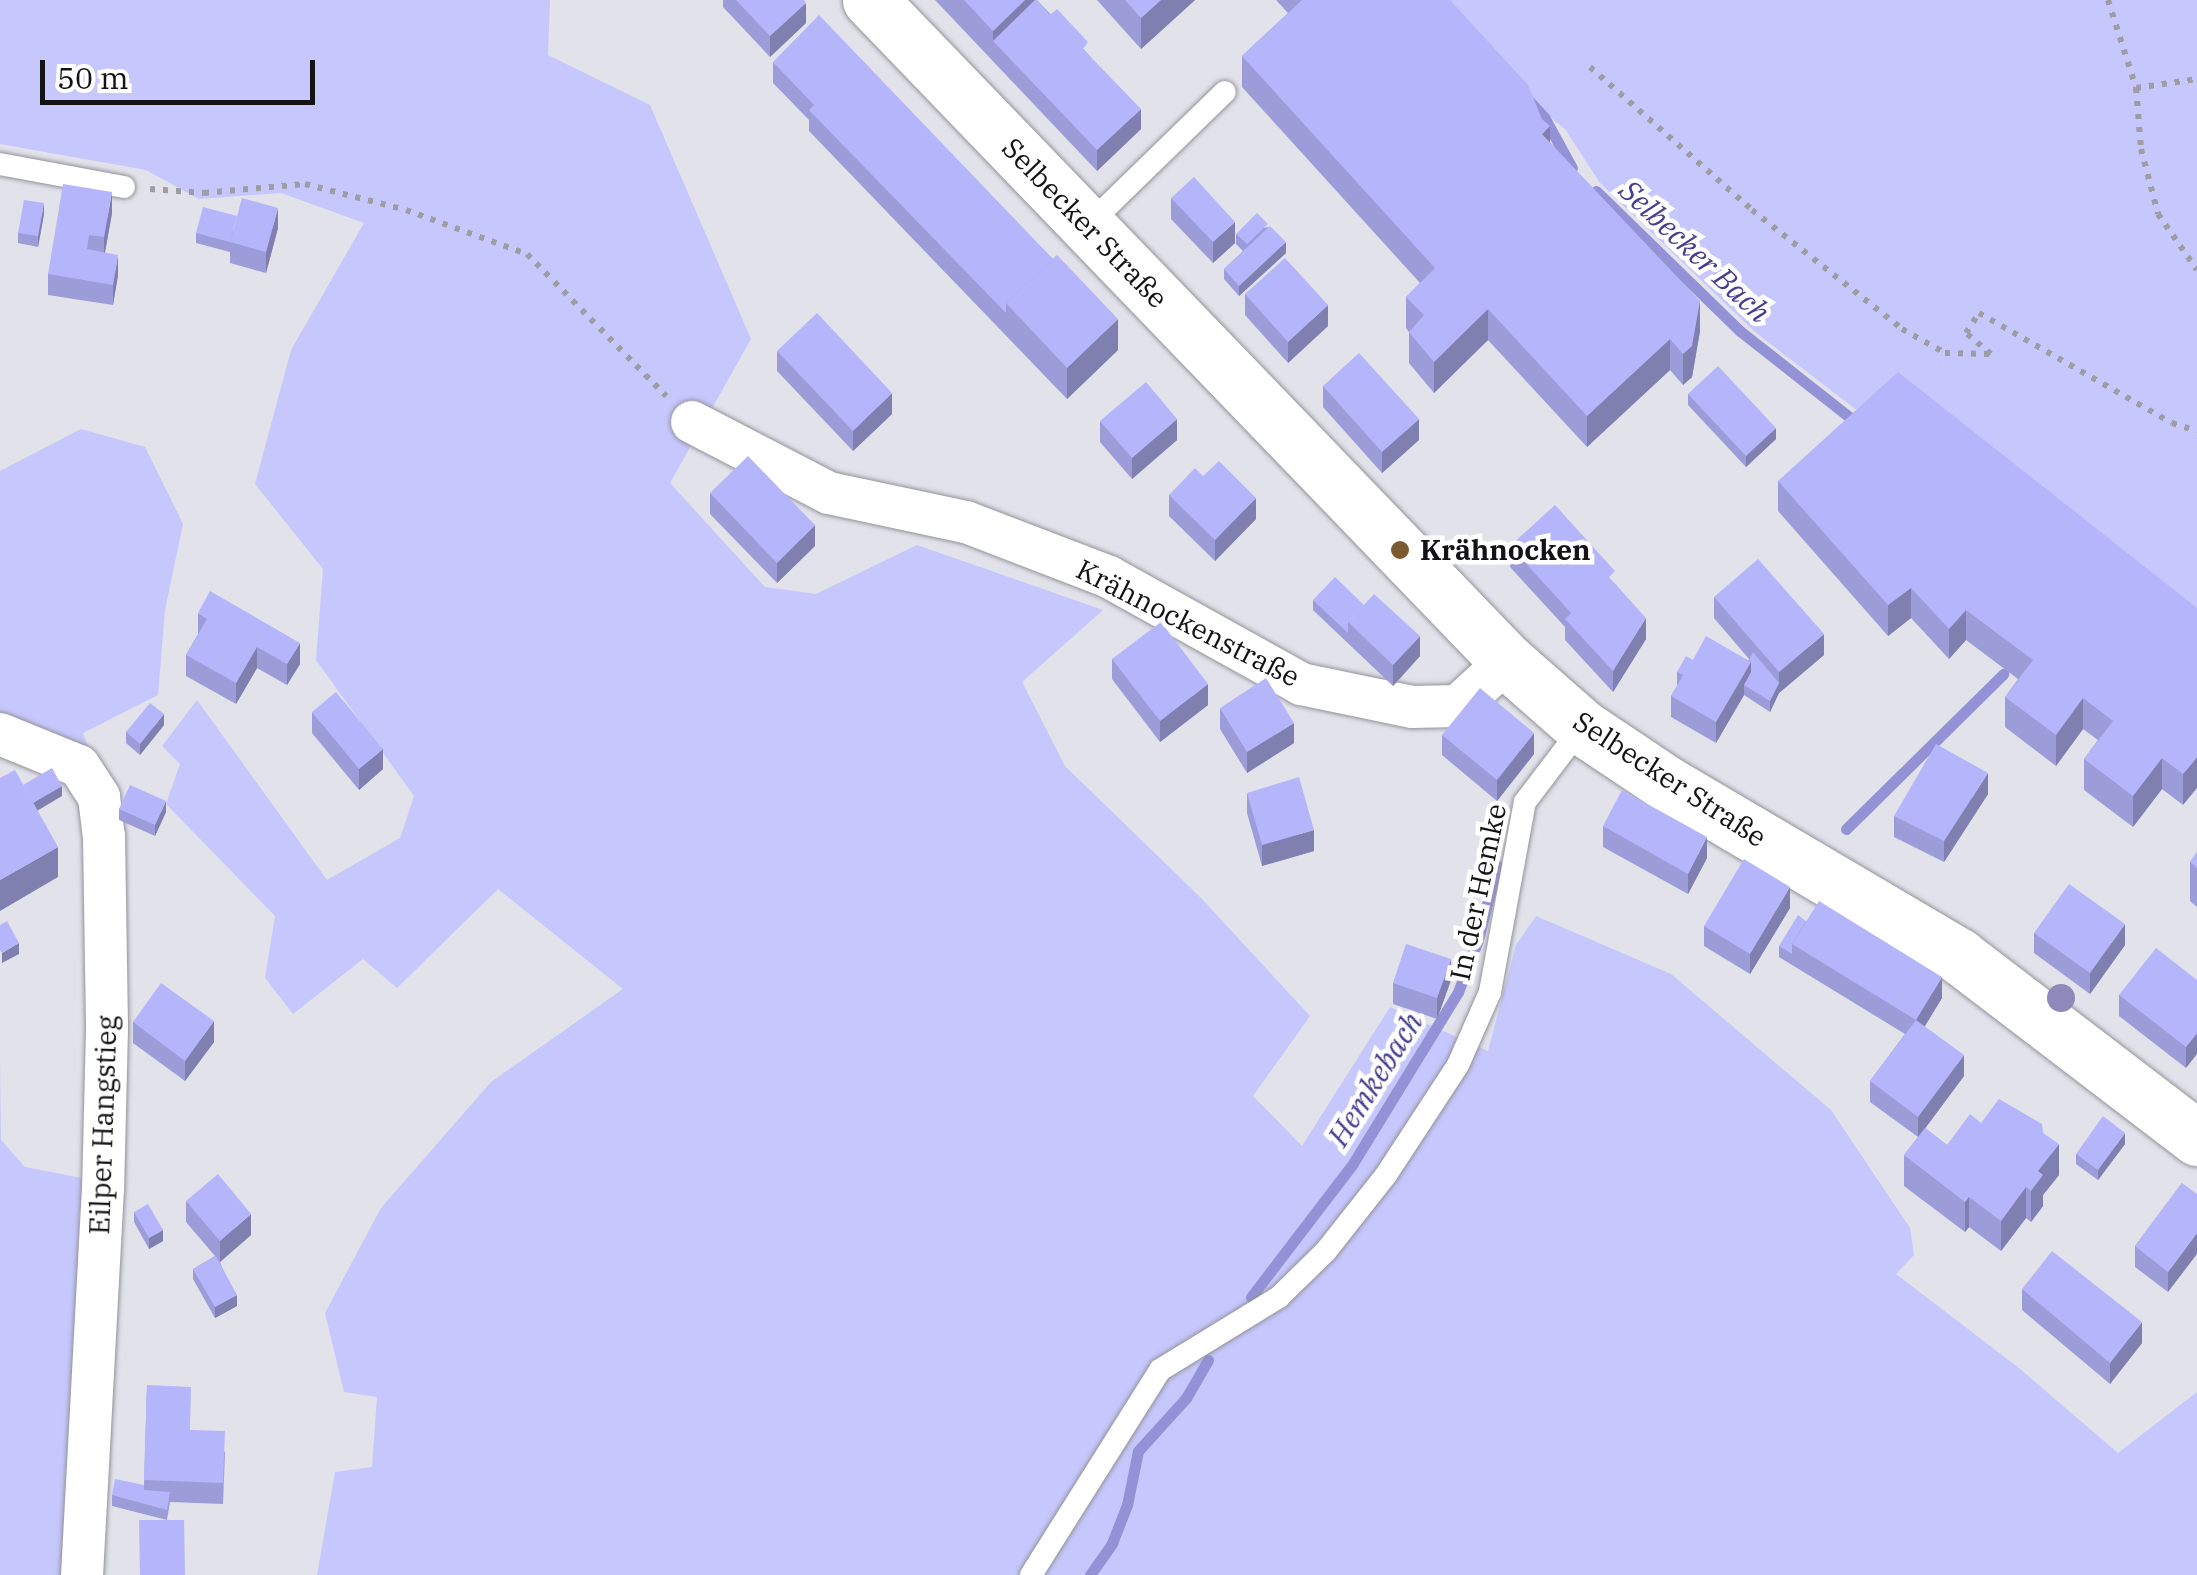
<!DOCTYPE html>
<meta charset="utf-8">
<style>
body{margin:0}
#map{position:relative;width:2197px;height:1575px;overflow:hidden;background:#e2e2eb;font-family:"IBM Plex Serif",serif}
div>[style]{position:absolute}
[style*='--x']{left:calc(var(--x)*1px);top:calc(var(--y)*1px);width:calc(var(--w)*1px);rotate:calc(var(--a)*1deg)}
.green>*{inset:0;background:#c6c7fc}
.stream>*{height:11px;margin:-5.5px;padding:0 5.5px;transform-origin:5.5px;border-radius:5.5px;background:#9392d7}
.path>*{height:6px;margin-top:-3px;transform-origin:0;background:repeating-linear-gradient(90deg,#9d9da4 0 5px,transparent 0 13px)}
.roads{filter:drop-shadow(0 0 2px #93939b) drop-shadow(0 0 2px #93939b)}
.service>*{height:22px;margin:-11px;padding:0 11px;transform-origin:11px;border-radius:11px;background:#fff}
.minor>*{height:42px;margin:-21px;padding:0 21px;transform-origin:21px;border-radius:21px;background:#fff}
.secondary>*{height:55px;margin:-27.5px;padding:0 27.5px;transform-origin:27.5px;border-radius:27.5px;background:#fff}
.trees>*{width:28px;height:28px;margin:-14px;border-radius:50%;background:#8d89ba}
.wall>*{inset:0;background:#9c9cd9}
.shaded-wall>*{inset:0;background:#7f7fb0}
.building>*{inset:0;background:#b5b5fc}
.dots>*{width:28px;height:28px;translate:-50% -50%;box-sizing:border-box;border:5px solid #fff;border-radius:50%}
span{translate:-50% -50%;white-space:nowrap;text-align:center;line-height:1.15;-webkit-text-stroke:9px #fff;paint-order:stroke}
.street-label{font-size:28px;color:#131316}
.poi-label{font-size:28px;color:#131316;font-weight:700}
.left{translate:0 -50%;text-align:left}
.water-label{font-size:30px;color:#463e90;font-style:italic}
.scale{position:absolute;left:40px;top:60px;width:275px;height:45px;box-sizing:border-box;border:5px solid #131316;border-top:0;padding-left:12px;font-size:30px;line-height:35px;white-space:nowrap;color:#131316;-webkit-text-stroke:8px #fff;paint-order:stroke}
</style>
<div id="map">
<div class="green">
<i style="clip-path:polygon(0 0,550px 0,548px 55px,650px 105px,751px 339px,670px 483px,765px 587px,816px 594px,917px 545px,1103px 610px,1022px 682px,1065px 766px,1201px 898px,1310px 1016px,1253px 1096px,1302px 1146px,1390px 1007px,1488px 1051px,1516px 945px,1536px 916px,1671px 974px,1831px 1110px,1910px 1228px,1914px 1255px,1896px 1274px,2019px 1368px,2118px 1453px,2197px 1392px,2197px 1575px,317px 1575px,335px 1472px,372px 1467px,377px 1397px,344px 1392px,325px 1313px,381px 1208px,491px 1082px,623px 989px,498px 889px,397px 988px,363px 959px,293px 1014px,265px 978px,275px 916px,166px 804px,180px 764px,162px 746px,197px 700px,327px 880px,400px 838px,414px 796px,316px 660px,323px 569px,255px 484px,291px 350px,364px 223px,281px 193px,199px 199px,146px 170px,0 144px)"></i>
<i style="clip-path:polygon(1445px 0,2197px 0,2197px 627px,1867px 418px,1755px 332px,1600px 183px,1565px 129px,1526px 98px)"></i>
<i style="clip-path:polygon(81px 429px,145px 447px,183px 524px,165px 610px,158px 695px,83px 733px,90px 752px,0 748px,0 471px)"></i>
<i style="clip-path:polygon(0 1058px,1px 1140px,25px 1167px,87px 1179px,79px 1215px,75px 1575px,0 1575px)"></i>
</div>
<div class="stream">
<i style="--x:1528;--y:100;--w:23;--a:47"></i>
<i style="--x:1544;--y:117;--w:58;--a:61.2"></i>
<i style="--x:1596;--y:191;--w:201;--a:44.2"></i>
<i style="--x:1740;--y:331;--w:150;--a:38.2"></i>
<i style="--x:1846;--y:829;--w:221;--a:-44.6"></i>
<i style="--x:1251;--y:1297;--w:166;--a:-52.6"></i>
<i style="--x:1352;--y:1165;--w:203;--a:-58.5"></i>
<i style="--x:1458;--y:992;--w:56;--a:-69"></i>
<i style="--x:1478;--y:940;--w:77;--a:-75.8"></i>
<i style="--x:1090;--y:1575;--w:39;--a:-55"></i>
<i style="--x:1112;--y:1543;--w:41;--a:-68.5"></i>
<i style="--x:1127;--y:1505;--w:55;--a:-78.5"></i>
<i style="--x:1138;--y:1451;--w:72;--a:-47.8"></i>
<i style="--x:1186;--y:1398;--w:44;--a:-59.9"></i>
</div>
<div class="path">
<i style="--x:2108;--y:0;--w:92;--a:72.3"></i>
<i style="--x:2136;--y:88;--w:61;--a:85.3"></i>
<i style="--x:2141;--y:149;--w:67;--a:75.3"></i>
<i style="--x:2158;--y:214;--w:68;--a:55.1"></i>
<i style="--x:1590;--y:67;--w:216;--a:41.4"></i>
<i style="--x:1752;--y:210;--w:191;--a:38.4"></i>
<i style="--x:1902;--y:329;--w:49;--a:29.2"></i>
<i style="--x:1945;--y:353;--w:46;--a:1.2"></i>
<i style="--x:1991;--y:354;--w:33;--a:-140"></i>
<i style="--x:1966;--y:333;--w:24;--a:-57"></i>
<i style="--x:1979;--y:313;--w:222;--a:29.7"></i>
<i style="--x:2172;--y:423;--w:26;--a:18"></i>
<i style="--x:2136;--y:88;--w:62;--a:-8.4"></i>
<i style="--x:150;--y:189;--w:54;--a:4.2"></i>
<i style="--x:204;--y:193;--w:101;--a:-5.1"></i>
<i style="--x:305;--y:184;--w:104;--a:14.4"></i>
<i style="--x:406;--y:210;--w:129;--a:20"></i>
<i style="--x:527;--y:254;--w:199;--a:45.6"></i>
</div>
<div class="roads">
<div class="service">
<i style="--x:0;--y:164;--w:126;--a:10.5"></i>
<i style="--x:1087;--y:226;--w:192;--a:-44.2"></i>
<i style="--x:1031;--y:1575;--w:242;--a:-57.8"></i>
<i style="--x:1160;--y:1370;--w:140;--a:-31.5"></i>
<i style="--x:1279;--y:1297;--w:66;--a:-44.4"></i>
<i style="--x:1326;--y:1251;--w:97;--a:-51.7"></i>
<i style="--x:1386;--y:1175;--w:131;--a:-56.8"></i>
<i style="--x:1458;--y:1065;--w:80;--a:-66.3"></i>
<i style="--x:1490;--y:992;--w:193;--a:-79.6"></i>
<i style="--x:1525;--y:802;--w:94;--a:-52.8"></i>
</div>
<div class="minor">
<i style="--x:692;--y:422;--w:154;--a:27.4"></i>
<i style="--x:829;--y:493;--w:140;--a:12"></i>
<i style="--x:966;--y:522;--w:153;--a:21"></i>
<i style="--x:1109;--y:577;--w:220;--a:29.1"></i>
<i style="--x:1301;--y:684;--w:113;--a:11.7"></i>
<i style="--x:1412;--y:707;--w:46;--a:-1.2"></i>
<i style="--x:1458;--y:706;--w:67;--a:-42.6"></i>
<i style="--x:0;--y:734;--w:85;--a:22.1"></i>
<i style="--x:79;--y:766;--w:37;--a:57"></i>
<i style="--x:99;--y:797;--w:39;--a:83"></i>
<i style="--x:104;--y:836;--w:193;--a:89.1"></i>
<i style="--x:107;--y:1029;--w:159;--a:91.4"></i>
<i style="--x:103;--y:1188;--w:388;--a:93.1"></i>
</div>
<div class="secondary">
<i style="--x:870;--y:0;--w:918;--a:46.06"></i>
<i style="--x:1507;--y:661;--w:100;--a:41.3"></i>
<i style="--x:1582;--y:727;--w:105;--a:33.7"></i>
<i style="--x:1669;--y:785;--w:337;--a:30.5"></i>
<i style="--x:1959;--y:956;--w:300;--a:37.4"></i>
</div>
</div>
<div class="trees">
<i style="left:2061px;top:998px"></i>
</div>
<div class="wall">
<i style="clip-path:polygon(723px 0,804px 0,806px 23px,770px 57px,723px 7px)"></i>
<i style="clip-path:polygon(935px 0,1037px 0,1088px 54px,1141px 129px,1097px 171px)"></i>
<i style="clip-path:polygon(1097px 0,1195px 0,1141px 49px)"></i>
<i style="clip-path:polygon(1276px 0,1450px 0,1550px 142px,1700px 331px,1692px 377px,1683px 385px,1670px 370px,1587px 447px,1488px 340px,1434px 393px,1409px 363px,1409px 332px,1406px 328px,1406px 297px,1420px 283px,1242px 87px,1242px 56px,1288px 13px)"></i>
<i style="clip-path:polygon(773px 62px,1053px 259px,1118px 350px,1067px 399px,809px 131px,809px 120px,773px 83px)"></i>
<i style="clip-path:polygon(1171px 198px,1235px 243px,1213px 263px,1171px 219px)"></i>
<i style="clip-path:polygon(112px 213px,105px 252px,118px 275px,113px 305px,48px 295px,48px 274px)"></i>
<i style="clip-path:polygon(44px 214px,38px 247px,18px 243px,18px 233px)"></i>
<i style="clip-path:polygon(1268px 227px,1286px 253px,1239px 296px,1224px 279px,1224px 269px,1243px 251px,1236px 244px,1236px 234px)"></i>
<i style="clip-path:polygon(278px 228px,266px 273px,230px 263px,230px 252px,196px 243px,196px 233px)"></i>
<i style="clip-path:polygon(1245px 294px,1328px 326px,1288px 363px,1245px 315px)"></i>
<i style="clip-path:polygon(777px 351px,892px 414px,853px 451px,777px 371px)"></i>
<i style="clip-path:polygon(1323px 386px,1419px 440px,1382px 473px,1323px 407px)"></i>
<i style="clip-path:polygon(1688px 394px,1776px 439px,1746px 467px,1688px 405px)"></i>
<i style="clip-path:polygon(1100px 421px,1177px 440px,1132px 479px,1100px 442px)"></i>
<i style="clip-path:polygon(1203px 476px,1256px 519px,1215px 561px,1169px 516px,1169px 495px)"></i>
<i style="clip-path:polygon(1778px 481px,2197px 608px,2183px 805px,2162px 789px,2133px 827px,2084px 790px,2084px 759px,2098px 740px,2083px 729px,2056px 766px,2005px 727px,2005px 697px,2018px 679px,1966px 640px,1949px 659px,1911px 618px,1888px 636px,1778px 511px)"></i>
<i style="clip-path:polygon(710px 493px,815px 546px,777px 583px,710px 514px)"></i>
<i style="clip-path:polygon(1510px 546px,1615px 584px,1646px 639px,1613px 692px,1565px 640px,1565px 627px,1510px 567px)"></i>
<i style="clip-path:polygon(1714px 597px,1824px 655px,1779px 693px,1770px 712px,1744px 695px,1716px 743px,1671px 717px,1671px 696px,1677px 686px,1677px 672px,1693px 660px,1749px 660px,1749px 659px,1714px 618px)"></i>
<i style="clip-path:polygon(1313px 600px,1420px 656px,1393px 686px,1313px 610px)"></i>
<i style="clip-path:polygon(198px 613px,300px 664px,287px 685px,257px 668px,236px 704px,186px 676px,186px 655px,198px 634px)"></i>
<i style="clip-path:polygon(1112px 659px,1208px 705px,1160px 742px,1112px 679px)"></i>
<i style="clip-path:polygon(1220px 708px,1294px 743px,1247px 773px,1220px 729px)"></i>
<i style="clip-path:polygon(312px 712px,383px 769px,359px 790px,312px 733px)"></i>
<i style="clip-path:polygon(164px 725px,140px 755px,126px 743px,126px 732px)"></i>
<i style="clip-path:polygon(1442px 735px,1534px 754px,1497px 801px,1442px 755px)"></i>
<i style="clip-path:polygon(1247px 793px,1314px 851px,1262px 866px,1247px 813px)"></i>
<i style="clip-path:polygon(1988px 794px,1944px 862px,1894px 837px,1894px 816px)"></i>
<i style="clip-path:polygon(119px 809px,166px 812px,155px 836px,119px 820px)"></i>
<i style="clip-path:polygon(1603px 826px,1707px 858px,1688px 894px,1603px 847px)"></i>
<i style="clip-path:polygon(2197px 852px,2197px 907px,2190px 901px,2190px 862px)"></i>
<i style="clip-path:polygon(1790px 908px,1750px 974px,1704px 946px,1704px 926px)"></i>
<i style="clip-path:polygon(1806px 921px,1942px 998px,1924px 1026px,1964px 1076px,1925px 1128px,1947px 1145px,1981px 1123px,2043px 1133px,2059px 1175px,2043px 1195px,2043px 1206px,2031px 1222px,2026px 1218px,2001px 1251px,1969px 1227px,1965px 1232px,1904px 1186px,1904px 1155px,1918px 1137px,1870px 1102px,1870px 1081px,1905px 1034px,1779px 957px,1779px 946px)"></i>
<i style="clip-path:polygon(2034px 933px,2125px 945px,2090px 994px,2034px 953px)"></i>
<i style="clip-path:polygon(1451px 980px,1437px 1019px,1393px 1004px,1393px 983px)"></i>
<i style="clip-path:polygon(2197px 980px,2186px 1068px,2119px 1016px,2119px 995px)"></i>
<i style="clip-path:polygon(133px 1022px,214px 1042px,185px 1081px,133px 1043px)"></i>
<i style="clip-path:polygon(2125px 1144px,2098px 1180px,2076px 1164px,2076px 1154px)"></i>
<i style="clip-path:polygon(2182px 1183px,2168px 1292px,2135px 1267px,2135px 1246px)"></i>
<i style="clip-path:polygon(186px 1201px,251px 1235px,220px 1262px,237px 1306px,215px 1318px,193px 1279px,193px 1269px,215px 1256px,186px 1222px)"></i>
<i style="clip-path:polygon(134px 1212px,163px 1241px,149px 1249px,134px 1222px)"></i>
<i style="clip-path:polygon(2022px 1289px,2142px 1343px,2110px 1384px,2022px 1310px)"></i>
<i style="clip-path:polygon(147px 1385px,190px 1430px,225px 1452px,223px 1504px,170px 1502px,167px 1520px,112px 1506px,112px 1495px,144px 1485px)"></i>
</div>
<div class="shaded-wall">
<i style="clip-path:polygon(1025px 0,1036px 0,993px 41px,993px 31px)"></i>
<i style="clip-path:polygon(1161px 0,1195px 0,1141px 49px,1141px 18px)"></i>
<i style="clip-path:polygon(806px 3px,806px 23px,770px 57px,770px 36px)"></i>
<i style="clip-path:polygon(1141px 109px,1141px 129px,1097px 171px,1097px 150px)"></i>
<i style="clip-path:polygon(1550px 126px,1550px 156px,1542px 134px)"></i>
<i style="clip-path:polygon(112px 192px,112px 213px,104px 258px,104px 237px)"></i>
<i style="clip-path:polygon(44px 203px,44px 214px,38px 247px,38px 236px)"></i>
<i style="clip-path:polygon(278px 208px,278px 228px,266px 273px,266px 252px)"></i>
<i style="clip-path:polygon(1235px 222px,1235px 243px,1213px 263px,1213px 242px)"></i>
<i style="clip-path:polygon(1286px 242px,1286px 253px,1239px 296px,1239px 286px)"></i>
<i style="clip-path:polygon(118px 255px,118px 275px,113px 305px,113px 285px)"></i>
<i style="clip-path:polygon(1700px 301px,1700px 331px,1692px 377px,1683px 385px,1683px 354px)"></i>
<i style="clip-path:polygon(1328px 305px,1328px 326px,1288px 363px,1288px 342px)"></i>
<i style="clip-path:polygon(1488px 309px,1488px 340px,1434px 393px,1434px 362px)"></i>
<i style="clip-path:polygon(1118px 319px,1118px 350px,1067px 399px,1067px 368px)"></i>
<i style="clip-path:polygon(1670px 339px,1670px 370px,1587px 447px,1587px 416px)"></i>
<i style="clip-path:polygon(892px 393px,892px 414px,853px 451px,853px 431px)"></i>
<i style="clip-path:polygon(1177px 419px,1177px 440px,1132px 479px,1132px 458px)"></i>
<i style="clip-path:polygon(1419px 419px,1419px 440px,1382px 473px,1382px 452px)"></i>
<i style="clip-path:polygon(1776px 428px,1776px 439px,1746px 467px,1746px 456px)"></i>
<i style="clip-path:polygon(1256px 498px,1256px 519px,1215px 561px,1215px 540px)"></i>
<i style="clip-path:polygon(815px 525px,815px 546px,777px 583px,777px 563px)"></i>
<i style="clip-path:polygon(1911px 588px,1911px 618px,1888px 636px,1888px 605px)"></i>
<i style="clip-path:polygon(1966px 610px,1966px 640px,1949px 659px,1949px 629px)"></i>
<i style="clip-path:polygon(1646px 618px,1646px 639px,1613px 692px,1613px 671px)"></i>
<i style="clip-path:polygon(1824px 634px,1824px 655px,1779px 693px,1770px 712px,1770px 701px,1779px 683px,1779px 672px)"></i>
<i style="clip-path:polygon(1420px 636px,1420px 656px,1393px 686px,1393px 665px)"></i>
<i style="clip-path:polygon(300px 643px,300px 664px,287px 685px,287px 664px)"></i>
<i style="clip-path:polygon(257px 647px,257px 668px,236px 704px,236px 683px)"></i>
<i style="clip-path:polygon(1751px 662px,1751px 683px,1744px 685px,1744px 695px,1716px 743px,1716px 722px)"></i>
<i style="clip-path:polygon(1208px 684px,1208px 705px,1160px 742px,1160px 721px)"></i>
<i style="clip-path:polygon(2083px 698px,2083px 729px,2056px 766px,2056px 735px)"></i>
<i style="clip-path:polygon(164px 714px,164px 725px,140px 755px,140px 744px)"></i>
<i style="clip-path:polygon(1294px 723px,1294px 743px,1247px 773px,1247px 752px)"></i>
<i style="clip-path:polygon(1534px 733px,1534px 754px,1497px 801px,1497px 780px)"></i>
<i style="clip-path:polygon(383px 749px,383px 769px,359px 790px,359px 769px)"></i>
<i style="clip-path:polygon(2197px 757px,2197px 788px,2183px 805px,2183px 774px)"></i>
<i style="clip-path:polygon(2162px 758px,2162px 789px,2133px 827px,2133px 796px)"></i>
<i style="clip-path:polygon(1988px 773px,1988px 794px,1944px 862px,1944px 841px)"></i>
<i style="clip-path:polygon(62px 786px,62px 796px,25px 818px,25px 807px)"></i>
<i style="clip-path:polygon(166px 801px,166px 812px,155px 836px,155px 825px)"></i>
<i style="clip-path:polygon(1314px 830px,1314px 851px,1262px 866px,1262px 845px)"></i>
<i style="clip-path:polygon(1707px 837px,1707px 858px,1688px 894px,1688px 874px)"></i>
<i style="clip-path:polygon(58px 847px,58px 877px,0 911px,0 880px)"></i>
<i style="clip-path:polygon(1790px 887px,1790px 908px,1750px 974px,1750px 954px)"></i>
<i style="clip-path:polygon(2125px 924px,2125px 945px,2090px 994px,2090px 973px)"></i>
<i style="clip-path:polygon(19px 943px,19px 954px,2px 963px,2px 953px)"></i>
<i style="clip-path:polygon(1451px 959px,1451px 980px,1437px 1019px,1437px 998px)"></i>
<i style="clip-path:polygon(1942px 977px,1942px 998px,1916px 1041px,1916px 1020px)"></i>
<i style="clip-path:polygon(214px 1021px,214px 1042px,185px 1081px,185px 1061px)"></i>
<i style="clip-path:polygon(2197px 1033px,2197px 1054px,2186px 1068px,2186px 1047px)"></i>
<i style="clip-path:polygon(1964px 1055px,1964px 1076px,1918px 1138px,1918px 1117px)"></i>
<i style="clip-path:polygon(2125px 1133px,2125px 1144px,2098px 1180px,2098px 1170px)"></i>
<i style="clip-path:polygon(2059px 1144px,2059px 1175px,2043px 1195px,2043px 1206px,2031px 1222px,2031px 1191px,2038px 1171px)"></i>
<i style="clip-path:polygon(2026px 1187px,2026px 1218px,2001px 1251px,2001px 1221px)"></i>
<i style="clip-path:polygon(1969px 1197px,1969px 1227px,1965px 1232px,1965px 1202px)"></i>
<i style="clip-path:polygon(251px 1214px,251px 1235px,220px 1262px,220px 1241px)"></i>
<i style="clip-path:polygon(163px 1230px,163px 1241px,149px 1249px,149px 1238px)"></i>
<i style="clip-path:polygon(2197px 1233px,2197px 1254px,2168px 1292px,2168px 1272px)"></i>
<i style="clip-path:polygon(237px 1295px,237px 1306px,215px 1318px,215px 1307px)"></i>
<i style="clip-path:polygon(2142px 1322px,2142px 1343px,2110px 1384px,2110px 1363px)"></i>
</div>
<div class="building">
<i style="clip-path:polygon(736px 0,804px 0,806px 3px,770px 36px)"></i>
<i style="clip-path:polygon(964px 0,1025px 0,993px 31px)"></i>
<i style="clip-path:polygon(1035px 0,1037px 0,1050px 15px,1057px 9px,1088px 42px,1083px 49px,1141px 109px,1097px 150px,993px 41px)"></i>
<i style="clip-path:polygon(1125px 0,1161px 0,1141px 18px)"></i>
<i style="clip-path:polygon(1302px 0,1450px 0,1528px 85px,1542px 119px,1550px 126px,1542px 134px,1700px 301px,1692px 346px,1683px 354px,1670px 339px,1587px 416px,1488px 309px,1434px 362px,1409px 332px,1424px 315px,1406px 297px,1435px 268px,1242px 56px)"></i>
<i style="clip-path:polygon(819px 15px,1053px 259px,1006px 303px,1006px 313px,809px 110px,814px 105px,773px 62px)"></i>
<i style="clip-path:polygon(1194px 177px,1235px 222px,1213px 242px,1171px 198px)"></i>
<i style="clip-path:polygon(63px 184px,112px 192px,104px 237px,89px 235px,87px 249px,118px 255px,113px 285px,48px 274px)"></i>
<i style="clip-path:polygon(242px 198px,278px 208px,266px 252px,230px 242px)"></i>
<i style="clip-path:polygon(24px 200px,44px 203px,38px 236px,18px 233px)"></i>
<i style="clip-path:polygon(203px 207px,237px 216px,230px 242px,196px 233px)"></i>
<i style="clip-path:polygon(1257px 213px,1268px 224px,1247px 244px,1236px 234px)"></i>
<i style="clip-path:polygon(1270px 226px,1286px 242px,1239px 286px,1224px 269px)"></i>
<i style="clip-path:polygon(1057px 255px,1118px 319px,1067px 368px,1006px 303px)"></i>
<i style="clip-path:polygon(1285px 258px,1328px 305px,1288px 342px,1245px 294px)"></i>
<i style="clip-path:polygon(817px 313px,892px 393px,853px 431px,777px 351px)"></i>
<i style="clip-path:polygon(1359px 353px,1419px 419px,1382px 452px,1323px 386px)"></i>
<i style="clip-path:polygon(1718px 366px,1776px 428px,1746px 456px,1688px 394px)"></i>
<i style="clip-path:polygon(1898px 372px,2197px 608px,2197px 757px,2183px 774px,2162px 758px,2133px 796px,2084px 759px,2113px 721px,2083px 698px,2056px 735px,2005px 697px,2033px 660px,1966px 610px,1949px 629px,1911px 588px,1888px 605px,1778px 481px)"></i>
<i style="clip-path:polygon(1146px 382px,1177px 419px,1132px 458px,1100px 421px)"></i>
<i style="clip-path:polygon(748px 456px,815px 525px,777px 563px,710px 493px)"></i>
<i style="clip-path:polygon(1219px 461px,1256px 498px,1215px 540px,1169px 495px,1195px 468px,1203px 476px)"></i>
<i style="clip-path:polygon(1555px 505px,1615px 571px,1609px 577px,1646px 618px,1613px 671px,1565px 619px,1571px 613px,1510px 546px)"></i>
<i style="clip-path:polygon(1758px 559px,1824px 634px,1779px 672px,1714px 597px)"></i>
<i style="clip-path:polygon(1335px 577px,1364px 605px,1348px 622px,1348px 633px,1313px 600px)"></i>
<i style="clip-path:polygon(210px 591px,300px 643px,287px 664px,257px 647px,236px 683px,186px 655px,207px 619px,198px 613px)"></i>
<i style="clip-path:polygon(1374px 594px,1420px 636px,1393px 665px,1348px 622px)"></i>
<i style="clip-path:polygon(1161px 622px,1208px 684px,1160px 721px,1112px 659px)"></i>
<i style="clip-path:polygon(1706px 636px,1751px 662px,1716px 722px,1671px 696px,1683px 675px,1677px 672px,1686px 656px,1693px 660px)"></i>
<i style="clip-path:polygon(1753px 652px,1779px 683px,1770px 701px,1744px 685px,1751px 672px,1751px 662px,1749px 660px)"></i>
<i style="clip-path:polygon(1266px 678px,1294px 723px,1247px 752px,1220px 708px)"></i>
<i style="clip-path:polygon(1480px 688px,1534px 733px,1497px 780px,1442px 735px)"></i>
<i style="clip-path:polygon(336px 692px,383px 749px,359px 769px,312px 712px)"></i>
<i style="clip-path:polygon(150px 703px,164px 714px,140px 744px,126px 732px)"></i>
<i style="clip-path:polygon(1936px 744px,1988px 773px,1944px 841px,1894px 816px)"></i>
<i style="clip-path:polygon(52px 768px,62px 786px,33px 803px,23px 785px)"></i>
<i style="clip-path:polygon(15px 770px,58px 847px,0 880px,0 778px)"></i>
<i style="clip-path:polygon(1299px 777px,1314px 830px,1262px 845px,1247px 793px)"></i>
<i style="clip-path:polygon(130px 785px,166px 801px,155px 825px,119px 809px)"></i>
<i style="clip-path:polygon(1622px 790px,1707px 837px,1688px 874px,1603px 826px)"></i>
<i style="clip-path:polygon(2197px 852px,2197px 868px,2190px 862px)"></i>
<i style="clip-path:polygon(1744px 859px,1790px 887px,1750px 954px,1704px 926px)"></i>
<i style="clip-path:polygon(2069px 884px,2125px 924px,2090px 973px,2034px 933px)"></i>
<i style="clip-path:polygon(1819px 901px,1942px 977px,1916px 1020px,1792px 944px)"></i>
<i style="clip-path:polygon(1798px 915px,1806px 921px,1792px 944px,1792px 954px,1779px 946px)"></i>
<i style="clip-path:polygon(7px 921px,19px 943px,2px 953px,0 950px,0 925px)"></i>
<i style="clip-path:polygon(1406px 944px,1451px 959px,1437px 998px,1393px 983px)"></i>
<i style="clip-path:polygon(2156px 948px,2197px 980px,2197px 1033px,2186px 1047px,2119px 995px)"></i>
<i style="clip-path:polygon(161px 983px,214px 1021px,185px 1061px,133px 1022px)"></i>
<i style="clip-path:polygon(1916px 1020px,1964px 1055px,1918px 1117px,1870px 1081px)"></i>
<i style="clip-path:polygon(1999px 1099px,2042px 1124px,2043px 1133px,2059px 1144px,2038px 1171px,2043px 1175px,2031px 1191px,2026px 1187px,2001px 1221px,1969px 1197px,1965px 1202px,1904px 1155px,1925px 1128px,1947px 1145px,1970px 1114px,1981px 1123px)"></i>
<i style="clip-path:polygon(2103px 1116px,2125px 1133px,2098px 1170px,2076px 1154px)"></i>
<i style="clip-path:polygon(218px 1174px,251px 1214px,220px 1241px,186px 1201px)"></i>
<i style="clip-path:polygon(2182px 1183px,2197px 1194px,2197px 1233px,2168px 1272px,2135px 1246px)"></i>
<i style="clip-path:polygon(148px 1204px,163px 1230px,149px 1238px,134px 1212px)"></i>
<i style="clip-path:polygon(2052px 1251px,2142px 1322px,2110px 1363px,2022px 1289px)"></i>
<i style="clip-path:polygon(216px 1256px,237px 1295px,215px 1307px,193px 1269px)"></i>
<i style="clip-path:polygon(147px 1385px,191px 1387px,190px 1430px,225px 1431px,223px 1483px,144px 1480px)"></i>
<i style="clip-path:polygon(115px 1479px,144px 1485px,144px 1490px,170px 1492px,167px 1510px,112px 1495px)"></i>
<i style="clip-path:polygon(139px 1520px,184px 1520px,185px 1575px,140px 1575px)"></i>
</div>
<div class="dots">
<i style="left:1400px;top:550px;background:#7b5931"></i>
</div>
<div class="street-label">
<span style="left:1085px;top:223px;rotate:46deg">Selbecker Straße</span>
<span style="left:1188px;top:623px;rotate:27deg">Krähnockenstraße</span>
<span style="left:1670px;top:779px;rotate:33deg">Selbecker Straße</span>
<span style="left:1478px;top:892px;rotate:-78deg">In der Hemke</span>
<span style="left:103px;top:1125px;rotate:-88deg">Eilper Hangstieg</span>
</div>
<div class="poi-label">
<span class="left" style="left:1420px;top:550px">Krähnocken</span>
</div>
<div class="water-label">
<span style="left:1695px;top:251px;rotate:43deg">Selbecker Bach</span>
<span style="left:1375px;top:1079px;rotate:-58deg">Hemkebach</span>
</div>
<div class="scale">50 m</div>
</div>
